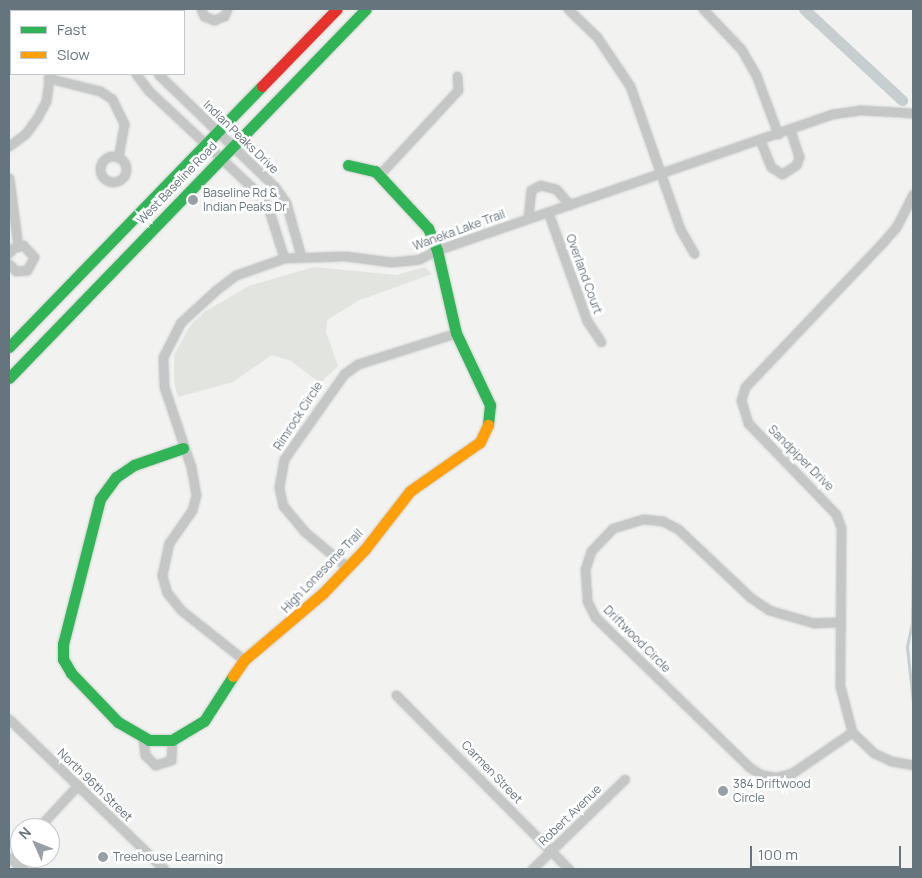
<!DOCTYPE html>
<style>
body{margin:0}
#map{position:relative;width:922px;height:878px;overflow:hidden;background:#f2f2f1;font-family:Manrope,sans-serif}
div>[style]{position:absolute}
[style*='--x']{left:calc(var(--x)*1px);top:calc(var(--y)*1px);width:calc(var(--w)*1px);rotate:calc(var(--a)*1deg)}
.green>*{inset:0;background:#e1e4df}
.stream>*{height:3px;margin:-1.5px;padding:0 1.5px;transform-origin:1.5px;border-radius:1.5px;background:#c7ced0}
.canal>*{height:11px;margin:-5.5px;padding:0 5.5px;transform-origin:5.5px;border-radius:5.5px;background:#c7ced0}
.roads{filter:drop-shadow(0 0 1px #cecfcf) drop-shadow(0 0 1px #cecfcf)}
.street>*{height:9px;margin:-4.5px;padding:0 4.5px;transform-origin:4.5px;border-radius:4.5px;background:#c5c6c6}
.street>.ring{margin:-4.5px;padding:0;box-sizing:content-box;background:none;border:9px solid #c5c6c6;border-radius:50%}
.fast>*{height:11px;margin:-5.5px;padding:0 5.5px;transform-origin:5.5px;border-radius:5.5px;background:#30b455}
.slow>*{height:11px;margin:-5.5px;padding:0 5.5px;transform-origin:5.5px;border-radius:5.5px;background:#ff9f0a}
.jam>*{height:11px;margin:-5.5px;padding:0 5.5px;transform-origin:5.5px;border-radius:5.5px;background:#e5322d}
.dots>*{width:14px;height:14px;translate:-50% -50%;box-sizing:border-box;border:2px solid #fff;border-radius:50%}
span{translate:-50% -50%;white-space:nowrap;text-align:center;line-height:1.15;-webkit-text-stroke:5px #fff;paint-order:stroke}
.street-label{font-size:12px;color:#66747d}
.poi-label{font-size:12px;color:#66747d}
.left{translate:0 -50%;text-align:left}
.frame{position:absolute;inset:0;border:10px solid #66747d;pointer-events:none}
.legend{position:absolute;left:10px;top:10px;width:175px;height:65px;box-sizing:border-box;background:#fff;border:1px solid #c2c7cb;margin:0;padding:6px 9px;list-style:none;font-size:15px;color:#66747d}
.legend li{display:flex;align-items:center;gap:10px;height:25px}
.legend b{width:25px;border:1px solid #c2c7cb}
.north{position:absolute;left:10px;top:818px;width:50px;height:50px;box-sizing:border-box;background:#fff;border:1px solid #c2c7cb;border-radius:50%;rotate:314deg;font-size:14px;font-weight:700;line-height:20px;text-align:center;color:#66747d}
.north::after{content:'';display:block;margin:auto;width:18px;height:22px;background:#97a0a6;clip-path:polygon(50% 0,100% 100%,50% 72%,0 100%)}
.scale{position:absolute;left:750px;top:846px;width:151px;height:22px;box-sizing:border-box;border:2px solid #66747d;border-top:0;padding-left:6px;font-size:15px;line-height:18px;white-space:nowrap;color:#66747d;-webkit-text-stroke:4px #fff;paint-order:stroke}
</style>
<div id="map">
<div class="green">
<i style="clip-path:polygon(314px 267px,397px 275px,425px 267px,432px 274px,360px 300px,327px 320px,326px 332px,338px 366px,320px 383px,291px 361px,272px 355px,233px 382px,178px 397px,174px 382px,174px 355px,190px 326px,204px 312px,249px 286px)"></i>
</div>
<div class="stream">
<i style="--x:913;--y:551;--w:72;--a:90.8"></i>
<i style="--x:912;--y:623;--w:25;--a:102"></i>
<i style="--x:907;--y:647;--w:55;--a:83.8"></i>
</div>
<div class="canal">
<i style="--x:804;--y:9;--w:134;--a:42.9"></i>
</div>
<div class="roads">
<div class="street">
<i style="--x:83;--y:9;--w:4;--a:34"></i>
<i style="--x:107;--y:9;--w:4;--a:34"></i>
<i style="--x:201;--y:9;--w:8;--a:67"></i>
<i style="--x:204;--y:16;--w:11;--a:22"></i>
<i style="--x:214;--y:20;--w:11;--a:-22"></i>
<i style="--x:224;--y:16;--w:8;--a:-67"></i>
<i style="--x:568;--y:9;--w:40;--a:44"></i>
<i style="--x:597;--y:37;--w:59;--a:56"></i>
<i style="--x:630;--y:86;--w:151;--a:70.7"></i>
<i style="--x:680;--y:229;--w:28;--a:60"></i>
<i style="--x:703;--y:9;--w:55;--a:46.5"></i>
<i style="--x:741;--y:49;--w:30;--a:60"></i>
<i style="--x:756;--y:75;--w:63;--a:69.6"></i>
<i style="--x:136;--y:74;--w:21;--a:53"></i>
<i style="--x:149;--y:91;--w:149;--a:43.1"></i>
<i style="--x:258;--y:193;--w:17;--a:54"></i>
<i style="--x:268;--y:207;--w:53;--a:72.6"></i>
<i style="--x:158;--y:74;--w:163;--a:44"></i>
<i style="--x:275;--y:187;--w:19;--a:55"></i>
<i style="--x:286;--y:203;--w:55;--a:74.2"></i>
<i style="--x:48;--y:78;--w:54;--a:14"></i>
<i style="--x:100;--y:91;--w:14;--a:34"></i>
<i style="--x:112;--y:99;--w:28;--a:64"></i>
<i style="--x:124;--y:124;--w:34;--a:100"></i>
<i style="--x:760;--y:140;--w:29;--a:68"></i>
<i style="--x:771;--y:167;--w:13;--a:32"></i>
<i style="--x:782;--y:174;--w:17;--a:-33"></i>
<i style="--x:796;--y:165;--w:9;--a:-69"></i>
<i style="--x:799;--y:157;--w:29;--a:-108"></i>
<i style="--x:9;--y:146;--w:21;--a:-37"></i>
<i style="--x:26;--y:133;--w:19;--a:-54"></i>
<i style="--x:37;--y:118;--w:19;--a:-62"></i>
<i style="--x:46;--y:101;--w:27;--a:-82"></i>
<i class="ring" style="left:100px;top:156px;width:17px;height:17px"></i>
<i style="--x:379;--y:175;--w:116;--a:-47.1"></i>
<i style="--x:458;--y:90;--w:14;--a:-94"></i>
<i style="--x:9;--y:178;--w:69;--a:82.5"></i>
<i style="--x:913;--y:194;--w:37;--a:117"></i>
<i style="--x:896;--y:227;--w:20;--a:131"></i>
<i style="--x:883;--y:242;--w:200;--a:133.6"></i>
<i style="--x:745;--y:387;--w:14;--a:107"></i>
<i style="--x:741;--y:400;--w:24;--a:73"></i>
<i style="--x:748;--y:423;--w:127;--a:46"></i>
<i style="--x:836;--y:514;--w:15;--a:70"></i>
<i style="--x:841;--y:528;--w:158;--a:90.4"></i>
<i style="--x:840;--y:686;--w:48;--a:75.4"></i>
<i style="--x:852;--y:732;--w:30;--a:44"></i>
<i style="--x:874;--y:753;--w:19;--a:25"></i>
<i style="--x:891;--y:761;--w:22;--a:10"></i>
<i style="--x:548;--y:212;--w:116;--a:70.3"></i>
<i style="--x:587;--y:321;--w:25;--a:56"></i>
<i style="--x:528;--y:218;--w:28;--a:-84"></i>
<i style="--x:531;--y:190;--w:10;--a:-29"></i>
<i style="--x:540;--y:185;--w:16;--a:14"></i>
<i style="--x:556;--y:189;--w:21;--a:49"></i>
<i style="--x:9;--y:253;--w:6;--a:-51"></i>
<i style="--x:13;--y:248;--w:10;--a:-17"></i>
<i style="--x:23;--y:245;--w:16;--a:47"></i>
<i style="--x:34;--y:257;--w:15;--a:118"></i>
<i style="--x:27;--y:270;--w:11;--a:175"></i>
<i style="--x:16;--y:271;--w:10;--a:-135"></i>
<i style="--x:347;--y:567;--w:55;--a:-140.2"></i>
<i style="--x:305;--y:532;--w:34;--a:-130"></i>
<i style="--x:283;--y:506;--w:19;--a:-102"></i>
<i style="--x:279;--y:487;--w:28;--a:-80"></i>
<i style="--x:284;--y:459;--w:104;--a:-54.8"></i>
<i style="--x:344;--y:374;--w:17;--a:-36"></i>
<i style="--x:358;--y:364;--w:103;--a:-17.6"></i>
<i style="--x:838;--y:622;--w:24;--a:178"></i>
<i style="--x:814;--y:623;--w:47;--a:-163.9"></i>
<i style="--x:769;--y:610;--w:23;--a:-146"></i>
<i style="--x:750;--y:597;--w:99;--a:-136.6"></i>
<i style="--x:678;--y:529;--w:18;--a:-153"></i>
<i style="--x:662;--y:521;--w:19;--a:-174"></i>
<i style="--x:643;--y:519;--w:31;--a:163"></i>
<i style="--x:613;--y:528;--w:32;--a:134"></i>
<i style="--x:591;--y:551;--w:19;--a:108"></i>
<i style="--x:585;--y:569;--w:32;--a:86"></i>
<i style="--x:587;--y:601;--w:18;--a:63"></i>
<i style="--x:595;--y:617;--w:215;--a:44.2"></i>
<i style="--x:749;--y:767;--w:15;--a:32"></i>
<i style="--x:762;--y:775;--w:15;--a:8"></i>
<i style="--x:777;--y:777;--w:16;--a:-15"></i>
<i style="--x:792;--y:773;--w:73;--a:-34.3"></i>
<i style="--x:244;--y:660;--w:80;--a:-141.6"></i>
<i style="--x:181;--y:610;--w:22;--a:-129"></i>
<i style="--x:167;--y:593;--w:19;--a:-106"></i>
<i style="--x:162;--y:575;--w:33;--a:-78"></i>
<i style="--x:169;--y:543;--w:40;--a:-55.1"></i>
<i style="--x:192;--y:510;--w:16;--a:-75"></i>
<i style="--x:196;--y:495;--w:28;--a:-100"></i>
<i style="--x:191;--y:467;--w:84;--a:-108.6"></i>
<i style="--x:164;--y:387;--w:30;--a:-92"></i>
<i style="--x:163;--y:357;--w:38;--a:-63"></i>
<i style="--x:180;--y:323;--w:49;--a:-42.5"></i>
<i style="--x:216;--y:290;--w:25;--a:-37"></i>
<i style="--x:236;--y:275;--w:51;--a:-19.5"></i>
<i style="--x:284;--y:258;--w:61;--a:-1.9"></i>
<i style="--x:345;--y:256;--w:47;--a:7.3"></i>
<i style="--x:392;--y:262;--w:27;--a:-6"></i>
<i style="--x:419;--y:259;--w:20;--a:-27"></i>
<i style="--x:437;--y:250;--w:418;--a:-19"></i>
<i style="--x:832;--y:114;--w:30;--a:-8"></i>
<i style="--x:862;--y:110;--w:51;--a:3.4"></i>
<i style="--x:396;--y:695;--w:245;--a:45.2"></i>
<i style="--x:9;--y:719;--w:216;--a:44.1"></i>
<i style="--x:143;--y:739;--w:16;--a:83"></i>
<i style="--x:145;--y:755;--w:14;--a:45"></i>
<i style="--x:155;--y:765;--w:17;--a:-17"></i>
<i style="--x:171;--y:760;--w:20;--a:-87"></i>
<i style="--x:38;--y:828;--w:59;--a:-47.1"></i>
<i style="--x:9;--y:858;--w:4;--a:34"></i>
<i style="--x:12;--y:860;--w:15;--a:-58"></i>
<i style="--x:12;--y:860;--w:14;--a:39"></i>
<i style="--x:532;--y:869;--w:129;--a:-44.1"></i>
</div>
<div class="fast">
<i style="--x:348;--y:165;--w:28;--a:13"></i>
<i style="--x:375;--y:171;--w:78;--a:47.1"></i>
<i style="--x:428;--y:228;--w:24;--a:68"></i>
<i style="--x:437;--y:250;--w:85;--a:77.1"></i>
<i style="--x:456;--y:333;--w:80;--a:64.7"></i>
<i style="--x:490;--y:405;--w:20;--a:96"></i>
<i style="--x:9;--y:347;--w:363;--a:-45.9"></i>
<i style="--x:9;--y:378;--w:513;--a:-45.95"></i>
<i style="--x:183;--y:448;--w:52;--a:160.9"></i>
<i style="--x:134;--y:465;--w:22;--a:146"></i>
<i style="--x:116;--y:477;--w:27;--a:126"></i>
<i style="--x:100;--y:499;--w:150;--a:104.3"></i>
<i style="--x:63;--y:644;--w:15;--a:90"></i>
<i style="--x:63;--y:659;--w:16;--a:60"></i>
<i style="--x:71;--y:673;--w:68;--a:46.2"></i>
<i style="--x:118;--y:722;--w:36;--a:30"></i>
<i style="--x:149;--y:740;--w:23;--a:0"></i>
<i style="--x:172;--y:740;--w:37;--a:-31"></i>
<i style="--x:204;--y:721;--w:54;--a:-57.2"></i>
</div>
<div class="slow">
<i style="--x:233;--y:676;--w:19;--a:-55"></i>
<i style="--x:244;--y:660;--w:104;--a:-40.3"></i>
<i style="--x:323;--y:593;--w:61;--a:-46.3"></i>
<i style="--x:365;--y:549;--w:73;--a:-52.2"></i>
<i style="--x:410;--y:491;--w:85;--a:-35"></i>
<i style="--x:480;--y:442;--w:19;--a:-65"></i>
</div>
<div class="jam">
<i style="--x:262;--y:86;--w:107;--a:-45.8"></i>
</div>
</div>
<div class="dots">
<i style="left:193px;top:200px;background:#97a0a6"></i>
<i style="left:723px;top:791px;background:#97a0a6"></i>
<i style="left:103px;top:857px;background:#97a0a6"></i>
</div>
<div class="street-label">
<span style="left:241px;top:137px;rotate:44deg">Indian Peaks Drive</span>
<span style="left:177px;top:183px;rotate:-46deg">West Baseline Road</span>
<span style="left:459px;top:230px;rotate:-20deg">Waneka Lake Trail</span>
<span style="left:584px;top:274px;rotate:70deg">Overland Court</span>
<span style="left:298px;top:416px;rotate:-57deg">Rimrock Circle</span>
<span style="left:801px;top:458px;rotate:45deg">Sandpiper Drive</span>
<span style="left:322px;top:571px;rotate:-46deg">High Lonesome Trail</span>
<span style="left:637px;top:639px;rotate:45deg">Driftwood Circle</span>
<span style="left:492px;top:772px;rotate:46deg">Carmen Street</span>
<span style="left:95px;top:785px;rotate:44deg">North 96th Street</span>
<span style="left:570px;top:815px;rotate:-44deg">Robert Avenue</span>
</div>
<div class="poi-label">
<span class="left" style="left:203px;top:200px">Baseline Rd &amp;<br>Indian Peaks Dr</span>
<span class="left" style="left:733px;top:791px">384 Driftwood<br>Circle</span>
<span class="left" style="left:113px;top:857px">Treehouse Learning</span>
</div>
<div class="frame"></div>
<ul class="legend">
<li><b style="height:6px;background:#30b455"></b>Fast</li>
<li><b style="height:6px;background:#ff9f0a"></b>Slow</li>
</ul>
<div class="north">N</div>
<div class="scale">100 m</div>
</div>
